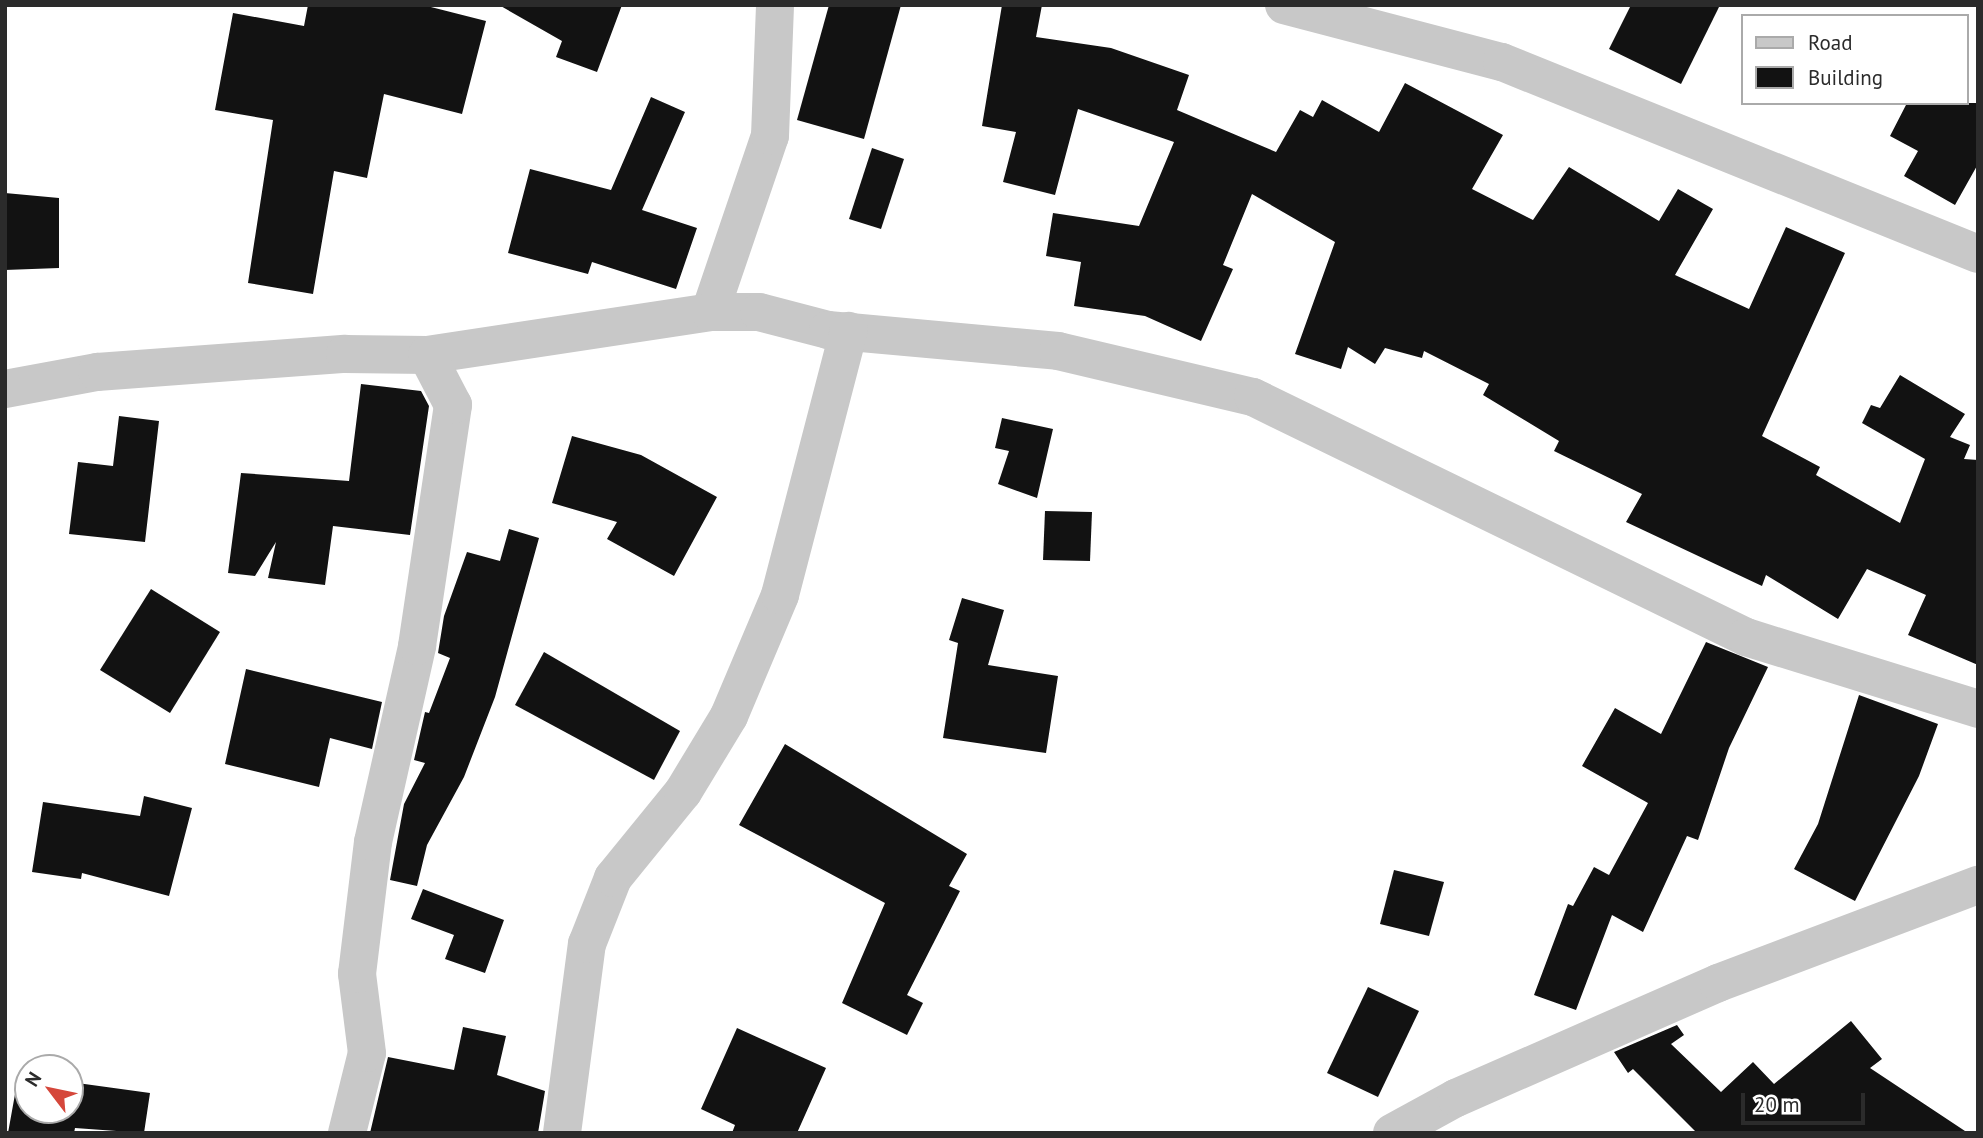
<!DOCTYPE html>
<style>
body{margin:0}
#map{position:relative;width:1983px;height:1138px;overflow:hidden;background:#fff;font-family:"PT Sans",sans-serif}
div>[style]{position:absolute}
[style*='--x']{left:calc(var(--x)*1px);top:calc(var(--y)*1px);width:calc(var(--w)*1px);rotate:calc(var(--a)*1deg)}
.building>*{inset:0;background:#121212}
.minor>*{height:38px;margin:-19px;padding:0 19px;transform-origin:19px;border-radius:19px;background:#c8c8c8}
span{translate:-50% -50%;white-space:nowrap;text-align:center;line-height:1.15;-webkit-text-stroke:7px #fff;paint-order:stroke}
.frame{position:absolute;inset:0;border:7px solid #2b2b2b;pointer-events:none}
.legend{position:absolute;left:1741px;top:14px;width:228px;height:91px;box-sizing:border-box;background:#fff;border:2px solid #aaa;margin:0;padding:9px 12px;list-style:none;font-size:21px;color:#2b2b2b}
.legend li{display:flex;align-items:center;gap:14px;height:35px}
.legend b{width:35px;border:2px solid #aaa}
.north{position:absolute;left:14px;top:1054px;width:70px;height:70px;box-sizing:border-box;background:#fff;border:2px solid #aaa;border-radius:50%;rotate:302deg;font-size:19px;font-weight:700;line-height:28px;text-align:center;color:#2b2b2b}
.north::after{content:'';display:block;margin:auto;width:24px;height:32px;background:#d5473b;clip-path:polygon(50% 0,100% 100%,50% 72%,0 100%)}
.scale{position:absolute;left:1741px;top:1093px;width:124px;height:32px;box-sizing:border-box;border:4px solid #2b2b2b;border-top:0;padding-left:9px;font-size:21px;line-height:24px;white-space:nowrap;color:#2b2b2b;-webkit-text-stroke:5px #fff;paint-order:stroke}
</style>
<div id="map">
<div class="building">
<i style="clip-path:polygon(308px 5px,423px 5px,486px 21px,462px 114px,384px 94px,367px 178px,334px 171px,313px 294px,248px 283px,273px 120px,215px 110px,233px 13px,304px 26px)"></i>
<i style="clip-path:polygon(499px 5px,622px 5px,597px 72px,556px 57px,562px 41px)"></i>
<i style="clip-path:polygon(829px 5px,901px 5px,864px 139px,797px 120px)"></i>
<i style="clip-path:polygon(1002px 5px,1042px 5px,1036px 37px,1111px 48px,1189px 75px,1177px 110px,1276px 152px,1300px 110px,1313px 117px,1322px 100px,1379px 132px,1405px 83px,1503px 135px,1472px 189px,1533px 220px,1569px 167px,1659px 221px,1678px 189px,1713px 209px,1675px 275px,1749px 309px,1786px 227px,1845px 253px,1762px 436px,1820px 467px,1816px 475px,1900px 523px,1925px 459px,1862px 423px,1871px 405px,1880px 408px,1900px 375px,1965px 414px,1950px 437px,1970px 445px,1964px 459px,1978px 460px,1978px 665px,1908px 635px,1926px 595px,1867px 569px,1838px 619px,1766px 575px,1762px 586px,1626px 522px,1642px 494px,1554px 451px,1559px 441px,1483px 395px,1489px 384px,1424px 351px,1422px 358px,1385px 348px,1375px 364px,1348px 347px,1341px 369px,1295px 354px,1335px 242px,1252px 194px,1223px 265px,1233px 269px,1201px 341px,1145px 316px,1074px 306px,1081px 262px,1046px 256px,1053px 213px,1139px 226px,1174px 142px,1078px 109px,1055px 195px,1003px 182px,1016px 132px,982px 126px)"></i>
<i style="clip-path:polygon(1631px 5px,1720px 5px,1681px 84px,1609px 49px)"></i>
<i style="clip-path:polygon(651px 97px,685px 112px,642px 210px,697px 228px,676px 289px,592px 262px,588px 274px,508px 253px,530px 169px,611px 190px)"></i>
<i style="clip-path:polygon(1907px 103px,1978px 103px,1978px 164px,1955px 205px,1904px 176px,1918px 151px,1890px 136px)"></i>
<i style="clip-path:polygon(872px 148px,904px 159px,881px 229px,849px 219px)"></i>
<i style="clip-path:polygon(5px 193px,59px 198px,59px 268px,5px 270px)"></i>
<i style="clip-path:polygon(361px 384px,421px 391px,429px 406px,410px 535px,333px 526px,325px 585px,268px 578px,276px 542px,255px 576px,228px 573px,241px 473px,349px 481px)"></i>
<i style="clip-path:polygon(119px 416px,159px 421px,145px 542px,69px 534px,78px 462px,113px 466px)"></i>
<i style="clip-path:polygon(1002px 418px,1053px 429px,1037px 498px,998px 484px,1009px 451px,995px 448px)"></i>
<i style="clip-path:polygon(572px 436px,641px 455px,717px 497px,674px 576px,607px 539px,617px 522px,552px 503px)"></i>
<i style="clip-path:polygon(1045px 511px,1092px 512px,1090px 561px,1043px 560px)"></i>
<i style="clip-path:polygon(509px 529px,539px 538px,495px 697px,464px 777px,427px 845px,417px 886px,390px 880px,404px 804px,425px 763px,414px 760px,425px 712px,429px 713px,450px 658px,438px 653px,444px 616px,467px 552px,500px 561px)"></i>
<i style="clip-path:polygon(151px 589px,220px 632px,170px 713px,100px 670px)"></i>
<i style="clip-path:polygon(962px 598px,1004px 610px,988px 665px,1058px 676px,1046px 753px,943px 738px,958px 643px,949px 640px)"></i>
<i style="clip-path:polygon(1706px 642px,1768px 667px,1729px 748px,1698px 840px,1687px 836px,1643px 932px,1612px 915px,1576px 1010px,1534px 995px,1568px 904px,1573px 906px,1594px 867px,1609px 875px,1648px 803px,1582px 766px,1615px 708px,1661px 734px)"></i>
<i style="clip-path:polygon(544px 652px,680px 731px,654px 780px,515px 705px)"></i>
<i style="clip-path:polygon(246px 669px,382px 702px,372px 749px,330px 738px,319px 787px,225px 764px)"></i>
<i style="clip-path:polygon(1859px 695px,1938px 724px,1919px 776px,1855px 901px,1794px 869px,1818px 824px)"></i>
<i style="clip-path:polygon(785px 744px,967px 854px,949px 886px,960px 891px,907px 995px,923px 1003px,907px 1035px,842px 1003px,885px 903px,739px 825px)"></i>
<i style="clip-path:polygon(144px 796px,192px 808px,169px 896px,82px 873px,81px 879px,32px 872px,43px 802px,140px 816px)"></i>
<i style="clip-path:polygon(1394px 870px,1444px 882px,1429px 936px,1380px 924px)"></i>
<i style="clip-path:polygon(423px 889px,504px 920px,485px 973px,445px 959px,454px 935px,411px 919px)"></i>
<i style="clip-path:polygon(1368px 987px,1419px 1011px,1378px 1097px,1327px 1073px)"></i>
<i style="clip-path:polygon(1851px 1021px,1882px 1059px,1870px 1068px,1968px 1133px,1697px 1133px,1633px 1069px,1628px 1073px,1614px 1052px,1677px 1025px,1684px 1035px,1671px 1044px,1721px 1092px,1753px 1062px,1774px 1084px)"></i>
<i style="clip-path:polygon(463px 1027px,506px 1036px,497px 1075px,545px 1091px,538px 1133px,370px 1133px,388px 1057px,454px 1070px)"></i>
<i style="clip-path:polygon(737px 1028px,826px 1068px,797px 1133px,732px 1133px,735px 1125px,701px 1109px)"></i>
<i style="clip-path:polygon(19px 1072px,28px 1074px,28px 1110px,70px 1110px,70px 1082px,150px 1093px,144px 1133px,75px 1128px,74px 1133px,8px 1133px)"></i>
</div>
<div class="minor">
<i style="--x:1284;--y:5;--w:225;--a:14.7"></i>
<i style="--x:1502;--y:62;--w:513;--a:21.97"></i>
<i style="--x:710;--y:312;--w:186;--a:-71.2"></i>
<i style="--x:770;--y:136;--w:131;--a:-87.8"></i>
<i style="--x:5;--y:389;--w:94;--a:-10.5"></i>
<i style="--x:97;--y:372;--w:249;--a:-4.2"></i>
<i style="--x:345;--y:354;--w:82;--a:0.7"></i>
<i style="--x:427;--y:355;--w:286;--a:-8.6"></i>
<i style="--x:710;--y:312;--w:49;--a:0"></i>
<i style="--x:759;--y:312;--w:71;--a:14.6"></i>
<i style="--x:828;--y:330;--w:231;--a:5.2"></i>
<i style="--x:1058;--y:351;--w:200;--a:13.3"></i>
<i style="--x:1253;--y:397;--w:548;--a:25.96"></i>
<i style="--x:1746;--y:637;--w:243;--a:17.2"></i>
<i style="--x:347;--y:1133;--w:82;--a:-76"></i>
<i style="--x:367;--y:1053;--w:80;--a:-97.2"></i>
<i style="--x:357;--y:974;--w:133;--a:-83.1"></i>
<i style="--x:373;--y:842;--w:201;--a:-77.3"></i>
<i style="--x:417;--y:646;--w:244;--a:-81.5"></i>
<i style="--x:453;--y:405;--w:56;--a:-117.5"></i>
<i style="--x:562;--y:1133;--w:191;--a:-82.5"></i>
<i style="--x:587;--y:944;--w:71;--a:-68.5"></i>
<i style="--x:613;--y:878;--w:111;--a:-50.9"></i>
<i style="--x:683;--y:792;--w:89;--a:-58.8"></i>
<i style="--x:729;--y:716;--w:131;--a:-67.1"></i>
<i style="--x:780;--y:595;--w:273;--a:-75.4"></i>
<i style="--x:1392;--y:1133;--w:73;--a:-28.7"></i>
<i style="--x:1456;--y:1098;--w:286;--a:-23.7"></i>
<i style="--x:1718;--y:983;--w:278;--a:-20.7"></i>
</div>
<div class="frame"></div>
<ul class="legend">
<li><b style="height:9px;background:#c8c8c8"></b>Road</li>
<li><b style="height:19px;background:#121212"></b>Building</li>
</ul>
<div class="north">N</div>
<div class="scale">20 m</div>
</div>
